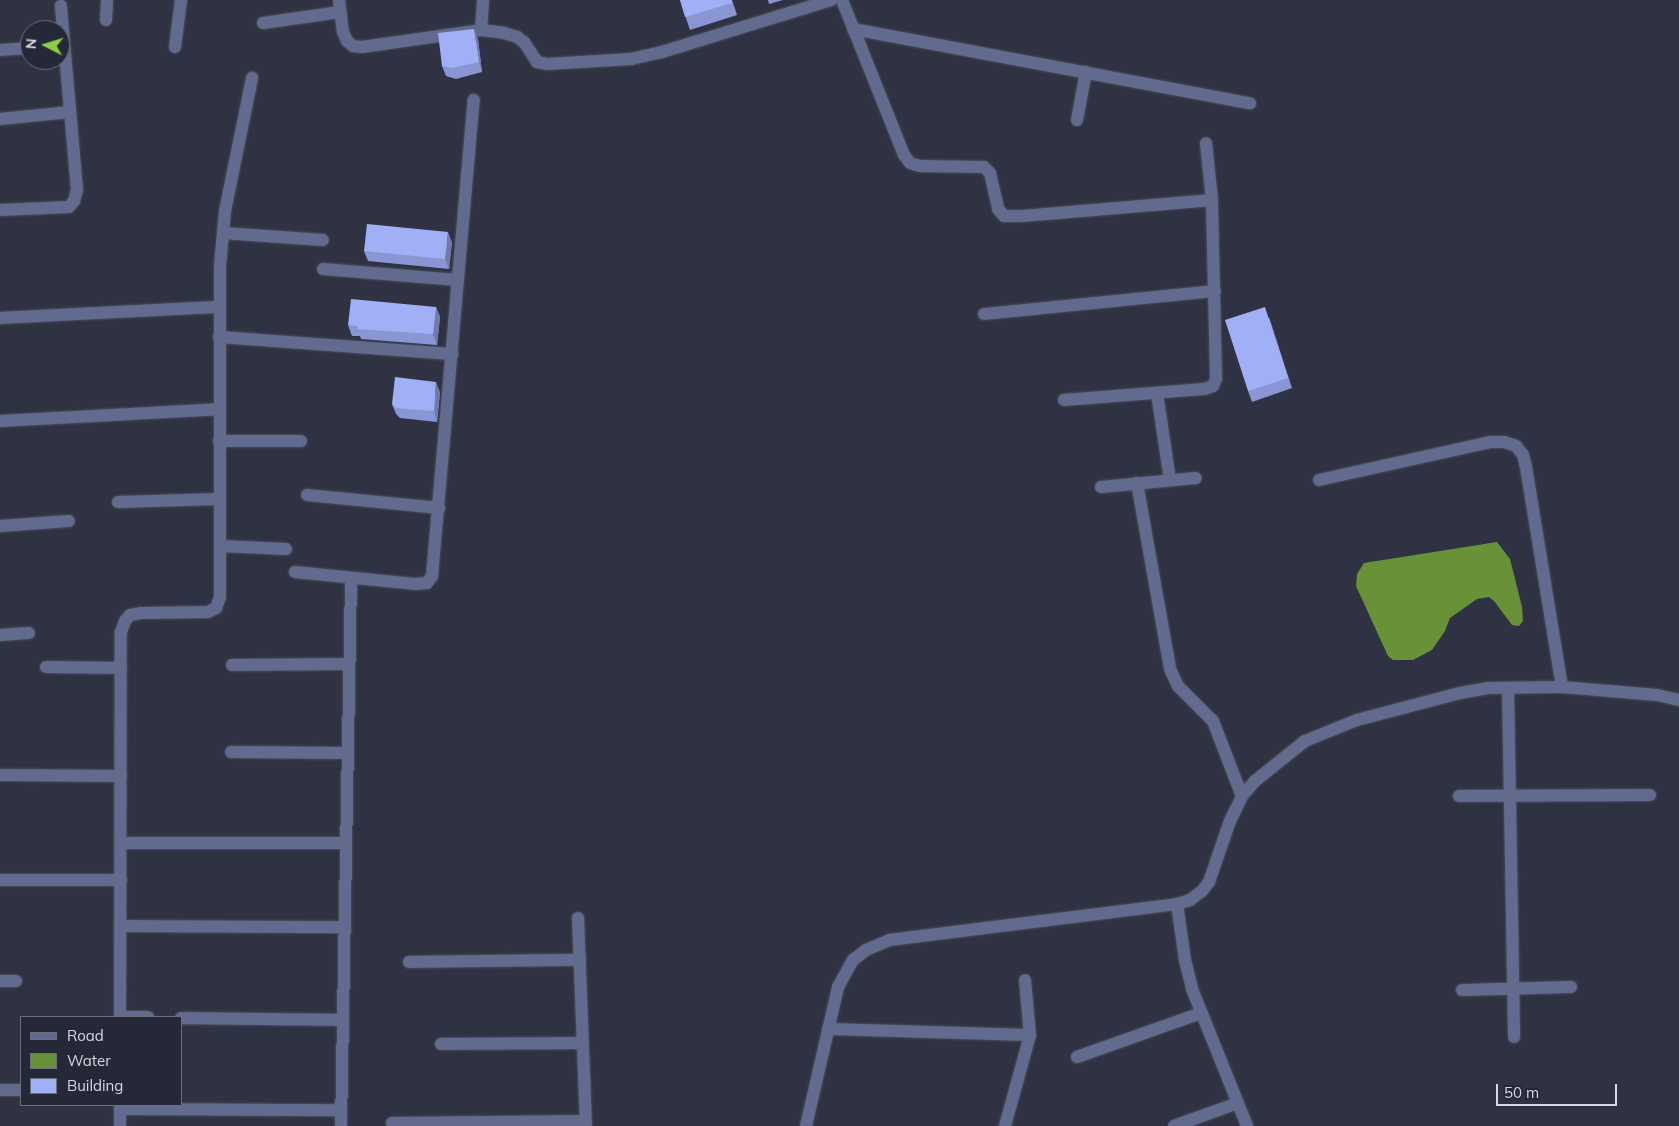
<!DOCTYPE html>
<style>
body{margin:0}
#map{position:relative;width:1679px;height:1126px;overflow:hidden;background:#2f3242;font-family:Mulish,sans-serif}
div>[style]{position:absolute}
[style*='--x']{left:calc(var(--x)*1px);top:calc(var(--y)*1px);width:calc(var(--w)*1px);rotate:calc(var(--a)*1deg)}
.water>*{inset:0;background:#689138}
.roads{filter:drop-shadow(0 0 1px #4a4d5b) drop-shadow(0 0 1px #4a4d5b)}
.minor>*{height:12px;margin:-6px;padding:0 6px;transform-origin:6px;border-radius:6px;background:#626a8e}
.wall>*{inset:0;background:#8a96d4}
.shaded-wall>*{inset:0;background:#717aac}
.building>*{inset:0;background:#a1aff6}
span{translate:-50% -50%;white-space:nowrap;text-align:center;line-height:1.15;-webkit-text-stroke:5px #252837;paint-order:stroke}
.legend{position:absolute;left:20px;top:1016px;width:162px;height:90px;box-sizing:border-box;background:#252837;border:1px solid #6b6e7b;margin:0;padding:6px 9px;list-style:none;font-size:15px;color:#d5d8e1}
.legend li{display:flex;align-items:center;gap:10px;height:25px}
.legend b{width:25px;border:1px solid #6b6e7b}
.north{position:absolute;left:20px;top:20px;width:50px;height:50px;box-sizing:border-box;background:#252837;border:1px solid #6b6e7b;border-radius:50%;rotate:275deg;font-size:14px;font-weight:700;line-height:20px;text-align:center;color:#d5d8e1}
.north::after{content:'';display:block;margin:auto;width:18px;height:22px;background:#8fcd42;clip-path:polygon(50% 0,100% 100%,50% 72%,0 100%)}
.scale{position:absolute;left:1496px;top:1084px;width:121px;height:22px;box-sizing:border-box;border:2px solid #d5d8e1;border-top:0;padding-left:6px;font-size:15px;line-height:18px;white-space:nowrap;color:#d5d8e1;-webkit-text-stroke:4px #252837;paint-order:stroke}
</style>
<div id="map">
<div class="water">
<i style="clip-path:polygon(1497px 542px,1510px 559px,1522px 607px,1523px 621px,1519px 626px,1512px 625px,1494px 601px,1489px 597px,1477px 599px,1450px 618px,1445px 631px,1432px 650px,1413px 660px,1393px 660px,1388px 656px,1356px 586px,1357px 574px,1364px 563px)"></i>
</div>
<div class="roads">
<div class="minor">
<i style="--x:339;--y:0;--w:32;--a:83"></i>
<i style="--x:343;--y:32;--w:10;--a:66"></i>
<i style="--x:347;--y:41;--w:8;--a:40"></i>
<i style="--x:353;--y:46;--w:9;--a:6"></i>
<i style="--x:362;--y:47;--w:120;--a:-8.1"></i>
<i style="--x:481;--y:30;--w:23;--a:7"></i>
<i style="--x:504;--y:33;--w:14;--a:17"></i>
<i style="--x:517;--y:37;--w:9;--a:36"></i>
<i style="--x:524;--y:42;--w:24;--a:57"></i>
<i style="--x:537;--y:62;--w:10;--a:11"></i>
<i style="--x:547;--y:64;--w:84;--a:-3.4"></i>
<i style="--x:631;--y:59;--w:32;--a:-13"></i>
<i style="--x:662;--y:52;--w:177;--a:-17.1"></i>
<i style="--x:842;--y:0;--w:167;--a:68.2"></i>
<i style="--x:904;--y:155;--w:10;--a:53"></i>
<i style="--x:910;--y:163;--w:10;--a:17"></i>
<i style="--x:920;--y:166;--w:64;--a:0.9"></i>
<i style="--x:984;--y:167;--w:8;--a:45"></i>
<i style="--x:990;--y:173;--w:37;--a:77"></i>
<i style="--x:998;--y:209;--w:9;--a:49"></i>
<i style="--x:1004;--y:216;--w:18;--a:0"></i>
<i style="--x:1022;--y:216;--w:191;--a:-4.8"></i>
<i style="--x:106;--y:20;--w:20;--a:-87"></i>
<i style="--x:263;--y:23;--w:78;--a:-8.1"></i>
<i style="--x:853;--y:29;--w:404;--a:10.6"></i>
<i style="--x:481;--y:30;--w:30;--a:-86"></i>
<i style="--x:175;--y:47;--w:47;--a:-82.7"></i>
<i style="--x:0;--y:50;--w:30;--a:-4"></i>
<i style="--x:0;--y:119;--w:70;--a:-5.7"></i>
<i style="--x:1077;--y:120;--w:49;--a:-79.4"></i>
<i style="--x:0;--y:210;--w:69;--a:-2.5"></i>
<i style="--x:69;--y:207;--w:8;--a:-50"></i>
<i style="--x:74;--y:201;--w:11;--a:-75"></i>
<i style="--x:77;--y:190;--w:185;--a:-95"></i>
<i style="--x:223;--y:233;--w:100;--a:4"></i>
<i style="--x:323;--y:269;--w:135;--a:4.7"></i>
<i style="--x:984;--y:314;--w:232;--a:-5.7"></i>
<i style="--x:0;--y:318;--w:219;--a:-2.9"></i>
<i style="--x:219;--y:337;--w:234;--a:4.2"></i>
<i style="--x:1157;--y:393;--w:88;--a:81.5"></i>
<i style="--x:1064;--y:400;--w:140;--a:-4.5"></i>
<i style="--x:1204;--y:389;--w:9;--a:-18"></i>
<i style="--x:1213;--y:386;--w:8;--a:-67"></i>
<i style="--x:1216;--y:379;--w:179;--a:-91.3"></i>
<i style="--x:1212;--y:200;--w:57;--a:-96"></i>
<i style="--x:0;--y:421;--w:219;--a:-3.1"></i>
<i style="--x:219;--y:441;--w:82;--a:0"></i>
<i style="--x:1319;--y:480;--w:175;--a:-12.5"></i>
<i style="--x:1490;--y:442;--w:14;--a:0"></i>
<i style="--x:1504;--y:442;--w:13;--a:18"></i>
<i style="--x:1516;--y:446;--w:11;--a:52"></i>
<i style="--x:1523;--y:455;--w:12;--a:76"></i>
<i style="--x:1526;--y:467;--w:223;--a:80.7"></i>
<i style="--x:1137;--y:483;--w:189;--a:79.9"></i>
<i style="--x:1170;--y:669;--w:19;--a:65"></i>
<i style="--x:1178;--y:686;--w:49;--a:45"></i>
<i style="--x:1213;--y:721;--w:80;--a:68.9"></i>
<i style="--x:1101;--y:487;--w:95;--a:-5.4"></i>
<i style="--x:307;--y:495;--w:133;--a:5.6"></i>
<i style="--x:118;--y:502;--w:102;--a:-1.7"></i>
<i style="--x:0;--y:526;--w:69;--a:-4.1"></i>
<i style="--x:220;--y:546;--w:66;--a:2.6"></i>
<i style="--x:295;--y:572;--w:122;--a:5.7"></i>
<i style="--x:416;--y:584;--w:11;--a:-5"></i>
<i style="--x:427;--y:583;--w:9;--a:-54"></i>
<i style="--x:432;--y:576;--w:478;--a:-85"></i>
<i style="--x:0;--y:635;--w:29;--a:-4"></i>
<i style="--x:232;--y:665;--w:117;--a:-0.5"></i>
<i style="--x:46;--y:667;--w:75;--a:0.8"></i>
<i style="--x:1508;--y:688;--w:349;--a:89"></i>
<i style="--x:231;--y:752;--w:115;--a:0.5"></i>
<i style="--x:0;--y:775;--w:121;--a:0.5"></i>
<i style="--x:1459;--y:796;--w:191;--a:-0.3"></i>
<i style="--x:121;--y:843;--w:225;--a:0"></i>
<i style="--x:0;--y:880;--w:121;--a:0"></i>
<i style="--x:1177;--y:904;--w:57;--a:81.9"></i>
<i style="--x:1185;--y:960;--w:30;--a:76"></i>
<i style="--x:1192;--y:989;--w:148;--a:68.1"></i>
<i style="--x:578;--y:918;--w:208;--a:87.8"></i>
<i style="--x:121;--y:926;--w:223;--a:0.3"></i>
<i style="--x:409;--y:962;--w:171;--a:-0.7"></i>
<i style="--x:0;--y:981;--w:16;--a:0"></i>
<i style="--x:1462;--y:990;--w:109;--a:-1.6"></i>
<i style="--x:120;--y:1017;--w:385;--a:-89.9"></i>
<i style="--x:121;--y:632;--w:12;--a:-70"></i>
<i style="--x:125;--y:621;--w:8;--a:-50"></i>
<i style="--x:130;--y:615;--w:11;--a:-10"></i>
<i style="--x:141;--y:613;--w:67;--a:-0.9"></i>
<i style="--x:208;--y:612;--w:9;--a:-27"></i>
<i style="--x:216;--y:608;--w:12;--a:-70"></i>
<i style="--x:220;--y:597;--w:331;--a:-90"></i>
<i style="--x:220;--y:266;--w:55;--a:-84.8"></i>
<i style="--x:225;--y:211;--w:136;--a:-78.5"></i>
<i style="--x:120;--y:1017;--w:28;--a:0"></i>
<i style="--x:181;--y:1018;--w:162;--a:0.7"></i>
<i style="--x:828;--y:1029;--w:202;--a:1.7"></i>
<i style="--x:441;--y:1044;--w:141;--a:-0.4"></i>
<i style="--x:1077;--y:1057;--w:132;--a:-19.5"></i>
<i style="--x:0;--y:1090;--w:21;--a:0"></i>
<i style="--x:120;--y:1109;--w:221;--a:0.3"></i>
<i style="--x:392;--y:1123;--w:193;--a:-0.6"></i>
<i style="--x:120;--y:1126;--w:21;--a:-90"></i>
<i style="--x:341;--y:1126;--w:548;--a:-88.95"></i>
<i style="--x:806;--y:1126;--w:143;--a:-77"></i>
<i style="--x:838;--y:987;--w:31;--a:-61"></i>
<i style="--x:853;--y:960;--w:16;--a:-38"></i>
<i style="--x:866;--y:950;--w:25;--a:-23"></i>
<i style="--x:889;--y:940;--w:290;--a:-7.1"></i>
<i style="--x:1177;--y:904;--w:14;--a:-17"></i>
<i style="--x:1190;--y:900;--w:15;--a:-37"></i>
<i style="--x:1202;--y:891;--w:11;--a:-52"></i>
<i style="--x:1209;--y:882;--w:65;--a:-71"></i>
<i style="--x:1230;--y:821;--w:28;--a:-64"></i>
<i style="--x:1242;--y:796;--w:20;--a:-49"></i>
<i style="--x:1255;--y:781;--w:64;--a:-38.7"></i>
<i style="--x:1305;--y:741;--w:56;--a:-22"></i>
<i style="--x:1357;--y:720;--w:106;--a:-14.7"></i>
<i style="--x:1460;--y:693;--w:28;--a:-10"></i>
<i style="--x:1488;--y:688;--w:74;--a:-0.8"></i>
<i style="--x:1562;--y:687;--w:95;--a:4.8"></i>
<i style="--x:1657;--y:695;--w:23;--a:13"></i>
<i style="--x:1005;--y:1126;--w:94;--a:-74.6"></i>
<i style="--x:1030;--y:1035;--w:55;--a:-95.2"></i>
<i style="--x:1174;--y:1126;--w:68;--a:-19.8"></i>
</div>
</div>
<div class="wall">
<i style="clip-path:polygon(680px 0,732px 0,737px 15px,690px 30px)"></i>
<i style="clip-path:polygon(768px 0,783px 0,769px 4px)"></i>
<i style="clip-path:polygon(478px 39px,482px 72px,456px 79px,446px 76px,442px 66px)"></i>
<i style="clip-path:polygon(452px 242px,449px 269px,368px 261px,364px 251px)"></i>
<i style="clip-path:polygon(436px 307px,440px 317px,437px 345px,361px 339px,360px 336px,352px 336px,348px 325px)"></i>
<i style="clip-path:polygon(1269px 317px,1292px 388px,1252px 402px,1248px 391px)"></i>
<i style="clip-path:polygon(440px 392px,437px 422px,400px 418px,396px 414px,392px 404px)"></i>
</div>
<div class="shaded-wall">
<i style="clip-path:polygon(474px 29px,478px 39px,482px 72px,479px 62px)"></i>
<i style="clip-path:polygon(448px 232px,452px 242px,449px 269px,445px 259px)"></i>
<i style="clip-path:polygon(436px 307px,440px 317px,437px 345px,433px 334px)"></i>
<i style="clip-path:polygon(436px 382px,440px 392px,437px 422px,434px 411px)"></i>
</div>
<div class="building">
<i style="clip-path:polygon(680px 0,731px 0,732px 3px,685px 17px)"></i>
<i style="clip-path:polygon(474px 29px,479px 62px,452px 68px,442px 66px,438px 33px)"></i>
<i style="clip-path:polygon(367px 224px,448px 232px,445px 259px,364px 251px)"></i>
<i style="clip-path:polygon(351px 299px,436px 307px,433px 334px,357px 329px,357px 326px,348px 325px)"></i>
<i style="clip-path:polygon(1265px 307px,1288px 378px,1248px 391px,1225px 320px)"></i>
<i style="clip-path:polygon(395px 377px,436px 382px,434px 411px,396px 408px,392px 404px)"></i>
</div>
<ul class="legend">
<li><b style="height:6px;background:#626a8e"></b>Road</li>
<li><b style="height:14px;background:#689138"></b>Water</li>
<li><b style="height:14px;background:#a1aff6"></b>Building</li>
</ul>
<div class="north">N</div>
<div class="scale">50 m</div>
</div>
